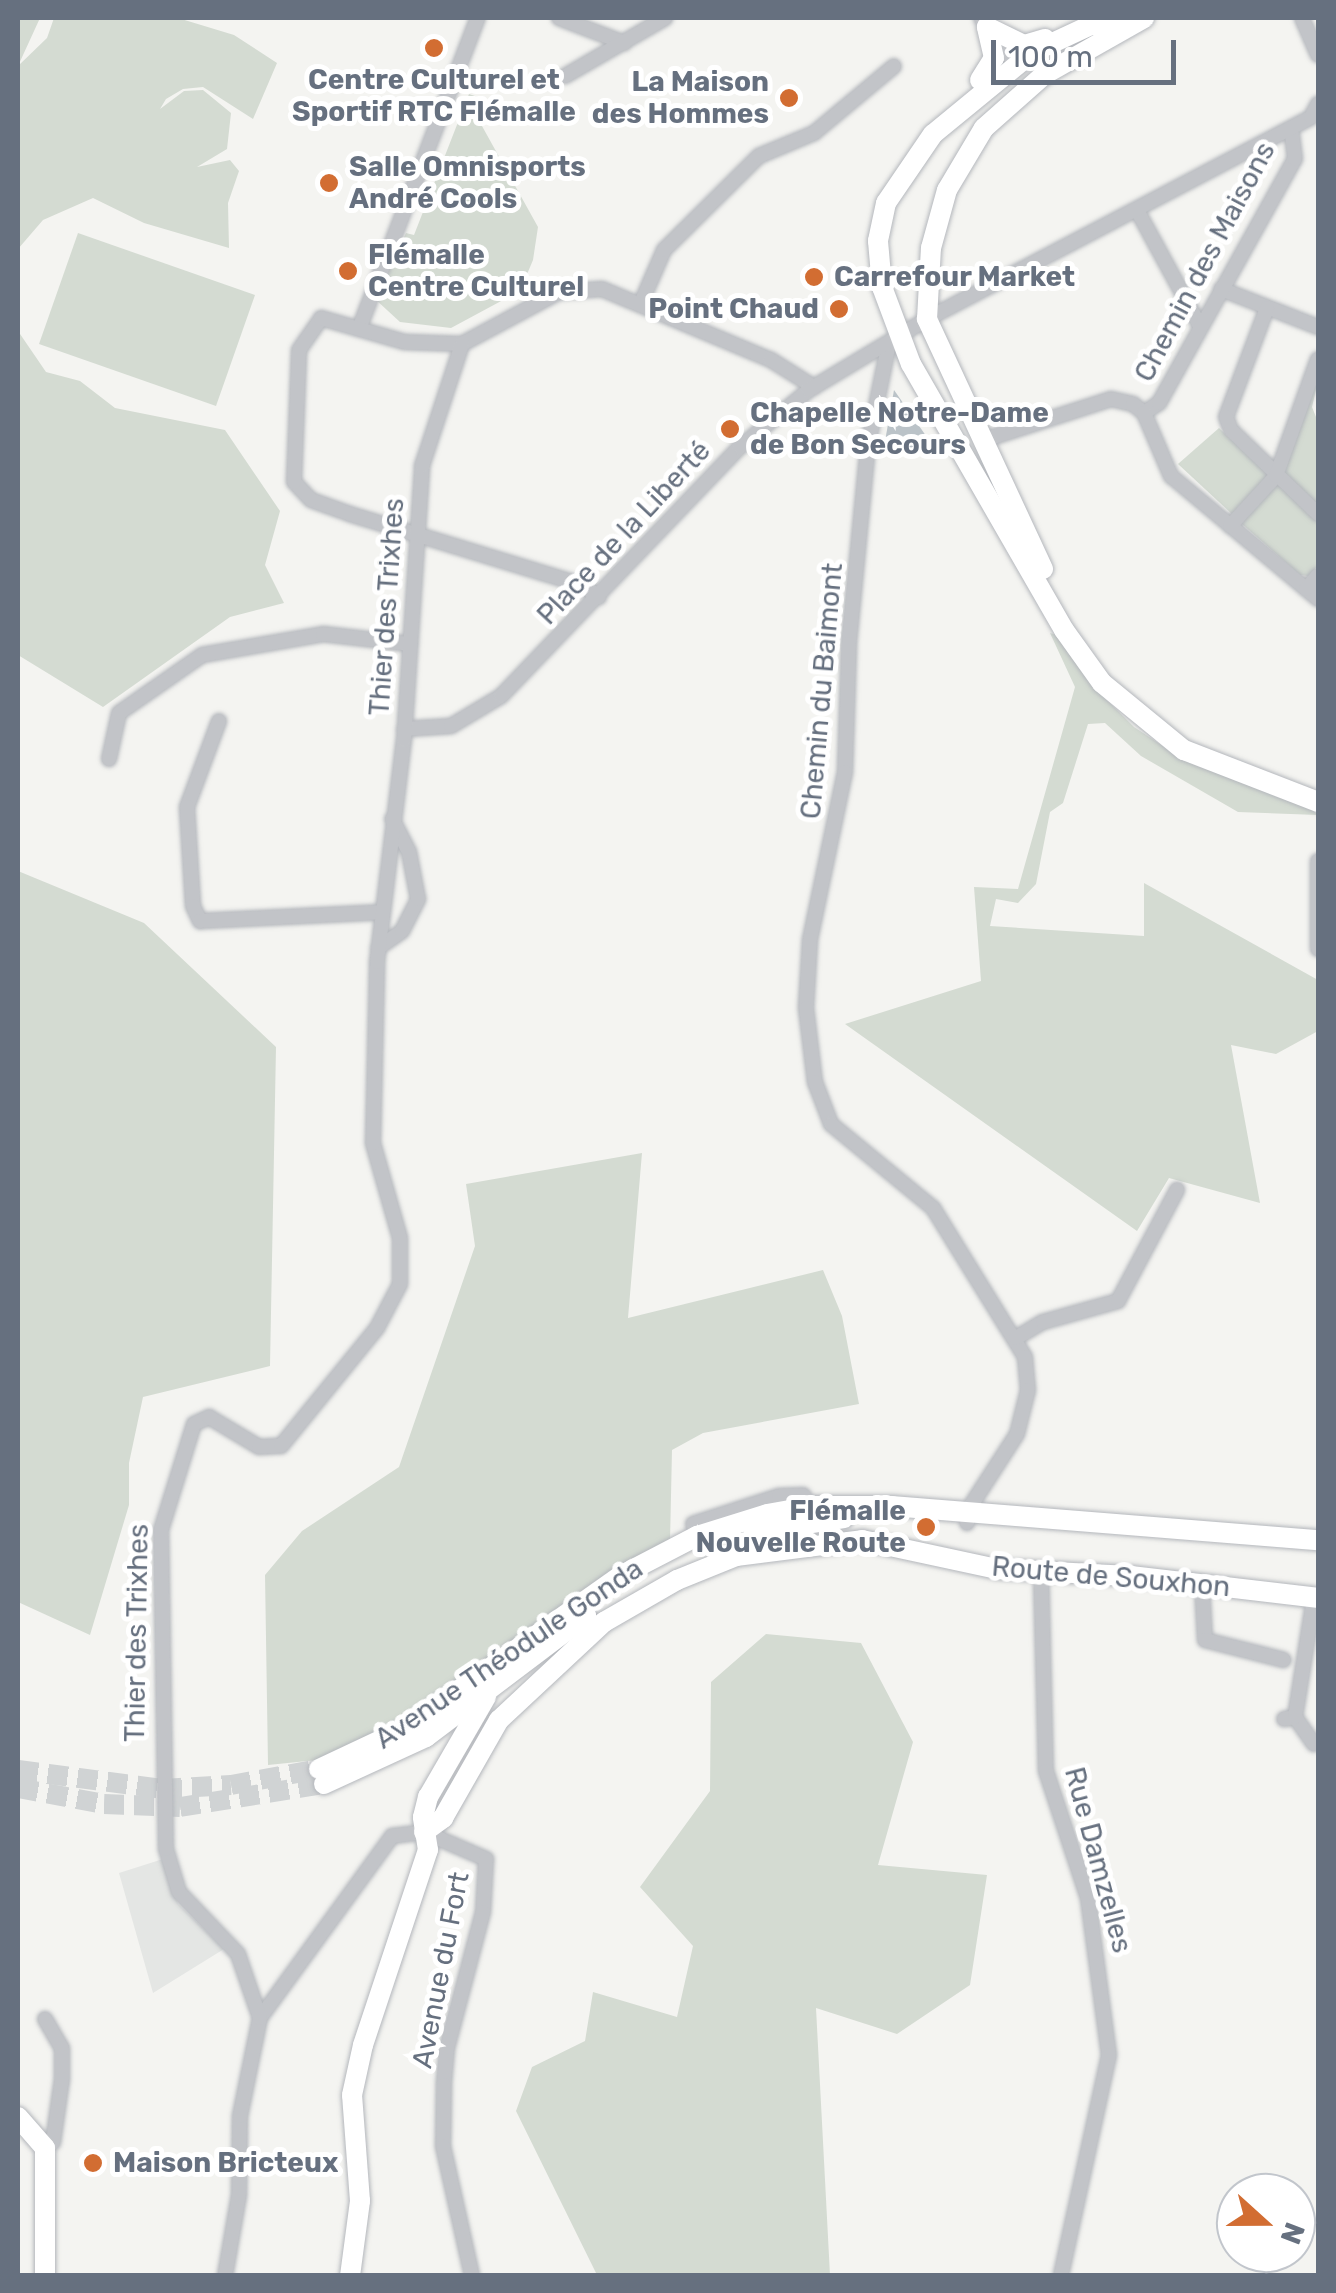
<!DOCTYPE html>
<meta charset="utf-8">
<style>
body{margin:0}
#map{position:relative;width:1336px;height:2293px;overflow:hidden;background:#f4f4f1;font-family:Rubik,sans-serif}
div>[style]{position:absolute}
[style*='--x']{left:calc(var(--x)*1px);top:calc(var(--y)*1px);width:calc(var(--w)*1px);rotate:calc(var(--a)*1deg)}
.built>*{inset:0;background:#e4e6e4}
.green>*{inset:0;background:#d4dbd2}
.water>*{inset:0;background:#bbc3c8}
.secondary-tunnel>*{height:20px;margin-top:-10px;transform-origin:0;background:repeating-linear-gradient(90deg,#d0d3d4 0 20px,transparent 0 30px)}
.roads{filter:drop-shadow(0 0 2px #b4b7bc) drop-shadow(0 0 2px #b4b7bc)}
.street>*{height:14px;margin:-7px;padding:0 7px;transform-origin:7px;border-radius:7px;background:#c2c4c8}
.secondary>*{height:20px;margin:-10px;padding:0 10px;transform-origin:10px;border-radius:10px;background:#fff}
.dots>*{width:28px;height:28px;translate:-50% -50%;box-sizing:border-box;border:5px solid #fff;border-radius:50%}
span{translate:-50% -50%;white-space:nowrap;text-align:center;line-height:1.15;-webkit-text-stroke:10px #fff;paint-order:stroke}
.poi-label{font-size:28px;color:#66707f;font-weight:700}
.right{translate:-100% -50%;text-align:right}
.left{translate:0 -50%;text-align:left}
.street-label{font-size:28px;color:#66707f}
.frame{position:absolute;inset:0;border:20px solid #66707f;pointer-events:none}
.north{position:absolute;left:1216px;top:2173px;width:100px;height:100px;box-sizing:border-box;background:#fff;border:2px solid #c2c6cc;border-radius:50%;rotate:111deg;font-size:28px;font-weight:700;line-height:40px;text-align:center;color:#66707f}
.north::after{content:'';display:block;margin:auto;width:35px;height:45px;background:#d26d32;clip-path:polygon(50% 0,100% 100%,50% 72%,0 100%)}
.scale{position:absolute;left:991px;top:40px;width:185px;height:45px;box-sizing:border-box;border:5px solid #66707f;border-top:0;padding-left:12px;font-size:30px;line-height:35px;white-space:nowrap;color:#66707f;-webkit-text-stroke:8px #fff;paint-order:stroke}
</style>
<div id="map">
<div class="built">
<i style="clip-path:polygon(163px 1859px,178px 1904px,224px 1949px,153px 1993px,119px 1873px)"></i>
</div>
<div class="green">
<i style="clip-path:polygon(18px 18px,40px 18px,18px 66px,47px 38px,54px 18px,178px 18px,234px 35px,277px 63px,253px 119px,203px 87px,183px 89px,166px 99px,160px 109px,184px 91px,203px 90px,231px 113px,227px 149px,197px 167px,230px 160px,239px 171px,228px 203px,229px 248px,144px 223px,93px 198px,43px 220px,18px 249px)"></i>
<i style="clip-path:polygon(469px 94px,484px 99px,477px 117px,538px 227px,533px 260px,520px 291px,451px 328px,400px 322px,375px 299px,406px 233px,414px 235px)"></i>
<i style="clip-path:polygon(78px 233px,255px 295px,216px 406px,39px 344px)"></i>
<i style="clip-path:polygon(18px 331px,46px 372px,80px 381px,115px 408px,225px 430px,280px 511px,265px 565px,284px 603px,230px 617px,103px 707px,18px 655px)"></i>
<i style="clip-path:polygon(1314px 379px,1318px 381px,1312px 407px,1318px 422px,1318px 507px,1282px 476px)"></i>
<i style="clip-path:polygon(1219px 428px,1268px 475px,1233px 515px,1178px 464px)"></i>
<i style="clip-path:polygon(1277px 484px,1318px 518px,1318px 565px,1309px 576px,1300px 575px,1241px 523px)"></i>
<i style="clip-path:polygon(1050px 633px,1060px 636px,1093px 686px,1134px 727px,1175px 754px,1303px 802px,1318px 815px,1238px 812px,1141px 756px,1105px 723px,1088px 724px,1063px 803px,1050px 812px,1036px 884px,1018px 903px,996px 899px,990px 926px,1144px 936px,1144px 883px,1318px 980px,1318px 1031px,1276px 1054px,1231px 1045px,1260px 1203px,1169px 1178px,1137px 1231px,845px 1024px,981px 981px,974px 887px,1018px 889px,1075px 687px)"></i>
<i style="clip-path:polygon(18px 871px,144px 923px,276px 1047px,270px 1366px,143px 1397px,129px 1463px,129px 1505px,90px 1635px,18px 1602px)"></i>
<i style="clip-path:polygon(642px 1153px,628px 1318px,823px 1270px,842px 1316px,859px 1404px,703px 1433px,672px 1450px,670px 1542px,386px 1734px,327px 1759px,268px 1765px,265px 1575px,302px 1531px,399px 1467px,475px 1246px,466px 1184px)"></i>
<i style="clip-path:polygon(766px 1634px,861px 1643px,913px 1742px,878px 1865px,987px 1875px,970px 1985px,897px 2034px,816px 2008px,830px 2275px,597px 2275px,516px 2111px,532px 2067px,585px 2041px,593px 1992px,677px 2017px,693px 1946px,640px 1887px,710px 1791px,711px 1682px)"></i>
</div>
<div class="water">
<i style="clip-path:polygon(894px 390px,931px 443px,922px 454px,884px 447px)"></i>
</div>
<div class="secondary-tunnel">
<i style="--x:18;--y:1770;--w:145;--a:7.5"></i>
<i style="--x:162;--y:1789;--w:69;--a:-3.3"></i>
<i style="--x:231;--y:1785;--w:89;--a:-10.3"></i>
<i style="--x:18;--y:1788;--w:87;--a:10.5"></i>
<i style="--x:104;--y:1804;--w:76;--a:2.3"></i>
<i style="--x:180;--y:1807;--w:146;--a:-9.1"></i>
</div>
<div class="roads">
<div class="street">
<i style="--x:559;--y:18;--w:70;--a:21"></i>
<i style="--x:981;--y:18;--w:55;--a:53.1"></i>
<i style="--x:1302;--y:18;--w:40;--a:66.6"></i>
<i style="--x:565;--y:76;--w:116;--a:-30.1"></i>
<i style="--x:1137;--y:210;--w:132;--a:61.5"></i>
<i style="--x:1221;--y:289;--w:104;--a:21.4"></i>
<i style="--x:641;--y:303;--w:58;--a:-66.5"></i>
<i style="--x:664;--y:250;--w:134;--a:-44.7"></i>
<i style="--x:759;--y:156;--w:60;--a:-22.7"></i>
<i style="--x:814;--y:133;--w:104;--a:-39.9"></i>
<i style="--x:1267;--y:308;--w:116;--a:110.6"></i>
<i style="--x:1226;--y:417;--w:14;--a:69"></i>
<i style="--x:1231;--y:430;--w:121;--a:44"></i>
<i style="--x:359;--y:329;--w:333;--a:-69.1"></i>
<i style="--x:889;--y:343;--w:104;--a:101.6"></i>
<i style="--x:868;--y:445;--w:200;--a:95.5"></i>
<i style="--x:849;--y:644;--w:128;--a:91.8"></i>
<i style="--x:845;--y:772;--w:172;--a:101.8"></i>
<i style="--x:810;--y:940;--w:68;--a:93.4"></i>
<i style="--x:806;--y:1008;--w:75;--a:83.1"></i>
<i style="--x:815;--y:1082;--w:45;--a:69.1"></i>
<i style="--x:831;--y:1124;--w:132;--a:39.5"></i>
<i style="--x:933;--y:1208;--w:175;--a:58.3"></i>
<i style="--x:1025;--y:1357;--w:33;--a:85"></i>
<i style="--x:1028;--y:1390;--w:45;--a:104"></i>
<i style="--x:1017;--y:1434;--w:90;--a:122.8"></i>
<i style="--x:968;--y:1510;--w:13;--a:94"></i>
<i style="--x:1144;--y:413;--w:18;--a:-34"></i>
<i style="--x:1159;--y:403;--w:279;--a:-60.9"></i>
<i style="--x:1295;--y:159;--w:31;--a:-97"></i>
<i style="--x:987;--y:439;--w:130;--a:-17.9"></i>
<i style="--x:1111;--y:399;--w:23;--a:13"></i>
<i style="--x:1133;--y:404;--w:14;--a:39"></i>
<i style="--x:1144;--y:413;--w:69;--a:66.8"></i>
<i style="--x:1171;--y:476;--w:192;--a:39.9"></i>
<i style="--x:1230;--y:526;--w:68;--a:-47.4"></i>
<i style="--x:1276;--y:476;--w:124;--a:-70.3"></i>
<i style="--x:1306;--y:589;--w:18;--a:-49"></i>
<i style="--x:599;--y:597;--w:21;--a:-145"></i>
<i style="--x:582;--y:585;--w:243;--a:-163"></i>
<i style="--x:350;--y:514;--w:41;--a:-160.3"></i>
<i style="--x:311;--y:500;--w:25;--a:-133"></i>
<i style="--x:294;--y:482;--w:132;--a:-87.8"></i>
<i style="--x:299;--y:350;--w:39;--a:-55"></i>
<i style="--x:321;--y:318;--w:86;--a:16.1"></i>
<i style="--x:404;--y:342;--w:58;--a:2"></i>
<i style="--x:462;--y:344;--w:110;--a:-28.2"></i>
<i style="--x:559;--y:292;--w:43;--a:-4"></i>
<i style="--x:602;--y:289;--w:183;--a:22.8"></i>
<i style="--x:771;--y:360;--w:51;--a:32.1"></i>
<i style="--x:219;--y:721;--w:92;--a:110.4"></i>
<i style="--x:187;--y:807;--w:99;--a:86.5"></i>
<i style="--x:193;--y:906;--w:17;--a:65"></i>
<i style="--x:200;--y:921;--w:181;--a:-2.8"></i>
<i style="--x:404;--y:729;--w:47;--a:-3.7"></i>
<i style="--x:451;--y:726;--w:58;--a:-31"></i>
<i style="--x:501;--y:696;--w:345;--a:-46.2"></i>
<i style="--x:740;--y:447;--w:89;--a:-39.6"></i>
<i style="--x:809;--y:390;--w:138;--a:-31"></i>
<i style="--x:927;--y:319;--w:434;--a:-27.7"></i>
<i style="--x:1311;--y:117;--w:15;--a:-62"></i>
<i style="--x:109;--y:759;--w:47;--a:-77.7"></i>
<i style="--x:119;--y:713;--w:101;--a:-34.9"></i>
<i style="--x:202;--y:655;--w:123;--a:-9.8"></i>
<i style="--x:323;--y:634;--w:88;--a:6.6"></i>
<i style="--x:1318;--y:861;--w:88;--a:90"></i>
<i style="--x:378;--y:948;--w:29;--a:-35"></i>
<i style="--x:402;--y:931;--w:36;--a:-63"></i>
<i style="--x:418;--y:899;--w:48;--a:-100.8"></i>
<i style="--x:409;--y:852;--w:37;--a:-117"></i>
<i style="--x:1016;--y:1338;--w:31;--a:-31"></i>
<i style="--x:1043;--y:1322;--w:78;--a:-15.6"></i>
<i style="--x:1118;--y:1301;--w:126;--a:-62"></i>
<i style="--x:693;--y:1524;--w:90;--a:-18"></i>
<i style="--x:779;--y:1496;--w:24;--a:-2"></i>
<i style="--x:803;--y:1495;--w:18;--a:56"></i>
<i style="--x:1041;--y:1571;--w:200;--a:88.6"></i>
<i style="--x:1046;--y:1771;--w:134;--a:71.7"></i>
<i style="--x:1088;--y:1898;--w:158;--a:82.4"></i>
<i style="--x:1109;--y:2055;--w:226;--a:102.3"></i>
<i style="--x:1202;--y:1584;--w:56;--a:86.9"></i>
<i style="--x:1205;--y:1640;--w:81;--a:14.2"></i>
<i style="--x:1295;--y:1717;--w:33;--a:55"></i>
<i style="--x:1284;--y:1719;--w:11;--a:-10"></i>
<i style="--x:1295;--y:1717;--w:121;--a:-80.9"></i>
<i style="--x:260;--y:2018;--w:225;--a:-54"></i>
<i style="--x:392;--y:1836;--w:32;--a:-7"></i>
<i style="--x:424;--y:1832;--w:68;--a:23.5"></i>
<i style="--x:486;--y:1859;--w:53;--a:93.2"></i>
<i style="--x:483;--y:1912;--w:141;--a:104.8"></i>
<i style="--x:447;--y:2048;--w:37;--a:95"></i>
<i style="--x:444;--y:2085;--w:61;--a:90.9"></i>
<i style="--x:443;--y:2146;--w:133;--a:77.4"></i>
<i style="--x:45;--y:2019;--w:34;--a:60"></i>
<i style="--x:62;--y:2048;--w:31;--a:90"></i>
<i style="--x:62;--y:2079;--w:64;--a:98.1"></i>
<i style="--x:53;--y:2142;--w:10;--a:143"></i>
<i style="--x:225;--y:2276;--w:82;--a:-80.2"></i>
<i style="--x:239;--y:2195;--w:79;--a:-89.3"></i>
<i style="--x:240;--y:2116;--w:100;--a:-78.5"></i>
<i style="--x:260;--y:2018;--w:68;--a:-109"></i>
<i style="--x:238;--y:1954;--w:86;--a:-133.6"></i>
<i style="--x:179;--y:1892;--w:45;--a:-106.8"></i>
<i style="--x:166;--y:1849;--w:319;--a:-90.9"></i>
<i style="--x:161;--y:1530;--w:111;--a:-72.7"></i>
<i style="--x:194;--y:1424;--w:17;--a:-25"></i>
<i style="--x:209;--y:1417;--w:58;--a:31"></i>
<i style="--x:259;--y:1447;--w:22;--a:-3"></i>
<i style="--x:281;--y:1446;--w:152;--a:-50.9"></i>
<i style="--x:377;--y:1328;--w:50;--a:-62.4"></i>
<i style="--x:400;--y:1284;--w:46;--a:-90"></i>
<i style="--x:400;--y:1238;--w:99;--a:-105.9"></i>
<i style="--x:373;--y:1143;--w:181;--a:-88.7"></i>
<i style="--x:377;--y:962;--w:224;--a:-83.1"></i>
<i style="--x:404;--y:740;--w:275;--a:-86.2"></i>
<i style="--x:422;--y:466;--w:128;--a:-71.8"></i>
</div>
<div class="secondary">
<i style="--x:987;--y:27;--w:41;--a:25.9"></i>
<i style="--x:1024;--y:45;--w:22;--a:-16"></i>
<i style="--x:1117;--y:28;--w:26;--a:-173"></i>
<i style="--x:1091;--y:25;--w:64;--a:155"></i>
<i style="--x:1033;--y:52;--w:129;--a:140.6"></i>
<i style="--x:933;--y:134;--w:83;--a:124.3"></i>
<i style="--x:886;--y:203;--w:39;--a:102"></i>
<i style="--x:878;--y:241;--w:46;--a:85"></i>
<i style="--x:882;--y:287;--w:82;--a:69.4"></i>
<i style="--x:911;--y:364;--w:307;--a:60.1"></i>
<i style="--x:1064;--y:630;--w:65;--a:54.4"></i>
<i style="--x:1102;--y:683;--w:106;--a:39.3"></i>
<i style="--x:1184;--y:750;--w:144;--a:21.2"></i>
<i style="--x:980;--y:80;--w:26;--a:-58"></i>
<i style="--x:994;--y:58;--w:32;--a:-103"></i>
<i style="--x:1043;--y:569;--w:276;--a:-114.9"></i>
<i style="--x:927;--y:319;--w:71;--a:-86.8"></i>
<i style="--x:931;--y:248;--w:60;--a:-74.6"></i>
<i style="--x:947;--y:190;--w:72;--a:-59.2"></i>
<i style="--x:984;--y:128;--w:81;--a:-41.5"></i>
<i style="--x:1045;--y:74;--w:114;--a:-29.5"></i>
<i style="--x:754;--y:1532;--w:91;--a:-8.8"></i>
<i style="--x:319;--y:1769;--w:94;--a:-25.2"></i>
<i style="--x:404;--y:1729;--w:265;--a:-35.3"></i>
<i style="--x:620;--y:1576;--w:87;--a:-27.5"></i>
<i style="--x:697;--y:1536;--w:73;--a:-17.4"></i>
<i style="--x:767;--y:1514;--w:47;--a:-9.9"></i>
<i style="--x:813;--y:1506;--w:79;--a:0"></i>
<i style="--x:892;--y:1506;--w:427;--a:4.6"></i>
<i style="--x:324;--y:1784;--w:112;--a:-24.7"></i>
<i style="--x:426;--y:1737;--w:201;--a:-37.1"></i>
<i style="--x:424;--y:1832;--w:24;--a:-36"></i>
<i style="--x:443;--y:1818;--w:113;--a:-60.3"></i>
<i style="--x:499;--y:1720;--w:144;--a:-43"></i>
<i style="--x:604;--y:1622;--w:84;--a:-29.9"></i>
<i style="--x:677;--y:1580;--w:64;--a:-22.1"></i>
<i style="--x:736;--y:1556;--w:127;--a:-7.2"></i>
<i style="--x:862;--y:1540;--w:138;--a:12.1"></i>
<i style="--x:997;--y:1569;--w:135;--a:3"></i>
<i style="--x:1132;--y:1576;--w:187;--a:6.7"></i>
<i style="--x:18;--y:2117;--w:41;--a:48.9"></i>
<i style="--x:45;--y:2148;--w:128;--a:90"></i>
<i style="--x:350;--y:2276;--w:76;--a:-82.4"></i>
<i style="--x:360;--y:2201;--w:106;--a:-94.3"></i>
<i style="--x:352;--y:2095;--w:51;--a:-77.6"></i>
<i style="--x:363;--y:2045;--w:206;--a:-71.6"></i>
<i style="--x:428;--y:1850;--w:33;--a:-99"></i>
<i style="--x:423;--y:1817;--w:21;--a:-76"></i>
<i style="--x:428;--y:1797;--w:116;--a:-59.9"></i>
</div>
</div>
<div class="dots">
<i style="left:434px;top:48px;background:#d26d32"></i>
<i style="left:789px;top:98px;background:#d26d32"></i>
<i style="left:329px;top:183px;background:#d26d32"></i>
<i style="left:348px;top:271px;background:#d26d32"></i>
<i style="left:814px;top:277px;background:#d26d32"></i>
<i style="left:839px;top:309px;background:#d26d32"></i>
<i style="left:730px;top:429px;background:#d26d32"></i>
<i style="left:926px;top:1527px;background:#d26d32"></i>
<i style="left:93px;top:2163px;background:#d26d32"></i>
</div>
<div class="poi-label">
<span style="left:434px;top:96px">Centre Culturel et<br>Sportif RTC Flémalle</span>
<span class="right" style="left:769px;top:98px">La Maison<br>des Hommes</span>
<span class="left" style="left:349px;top:183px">Salle Omnisports<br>André Cools</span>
<span class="left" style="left:368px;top:271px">Flémalle<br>Centre Culturel</span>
<span class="left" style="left:834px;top:277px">Carrefour Market</span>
<span class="right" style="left:819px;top:309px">Point Chaud</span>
<span class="left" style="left:750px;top:429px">Chapelle Notre-Dame<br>de Bon Secours</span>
<span class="right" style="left:906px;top:1527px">Flémalle<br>Nouvelle Route</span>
<span class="left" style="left:113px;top:2163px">Maison Bricteux</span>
</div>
<div class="street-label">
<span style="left:1205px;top:262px;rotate:-62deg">Chemin des Maisons</span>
<span style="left:624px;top:533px;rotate:-47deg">Place de la Liberté</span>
<span style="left:387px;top:607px;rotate:-86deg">Thier des Trixhes</span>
<span style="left:822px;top:691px;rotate:-85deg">Chemin du Baimont</span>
<span style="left:1111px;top:1577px;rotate:5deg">Route de Souxhon</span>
<span style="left:137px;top:1633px;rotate:-89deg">Thier des Trixhes</span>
<span style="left:509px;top:1654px;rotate:-34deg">Avenue Théodule Gonda</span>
<span style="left:1098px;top:1860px;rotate:75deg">Rue Damzelles</span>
<span style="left:441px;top:1970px;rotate:-79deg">Avenue du Fort</span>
</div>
<div class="frame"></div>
<div class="north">N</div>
<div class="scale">100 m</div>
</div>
